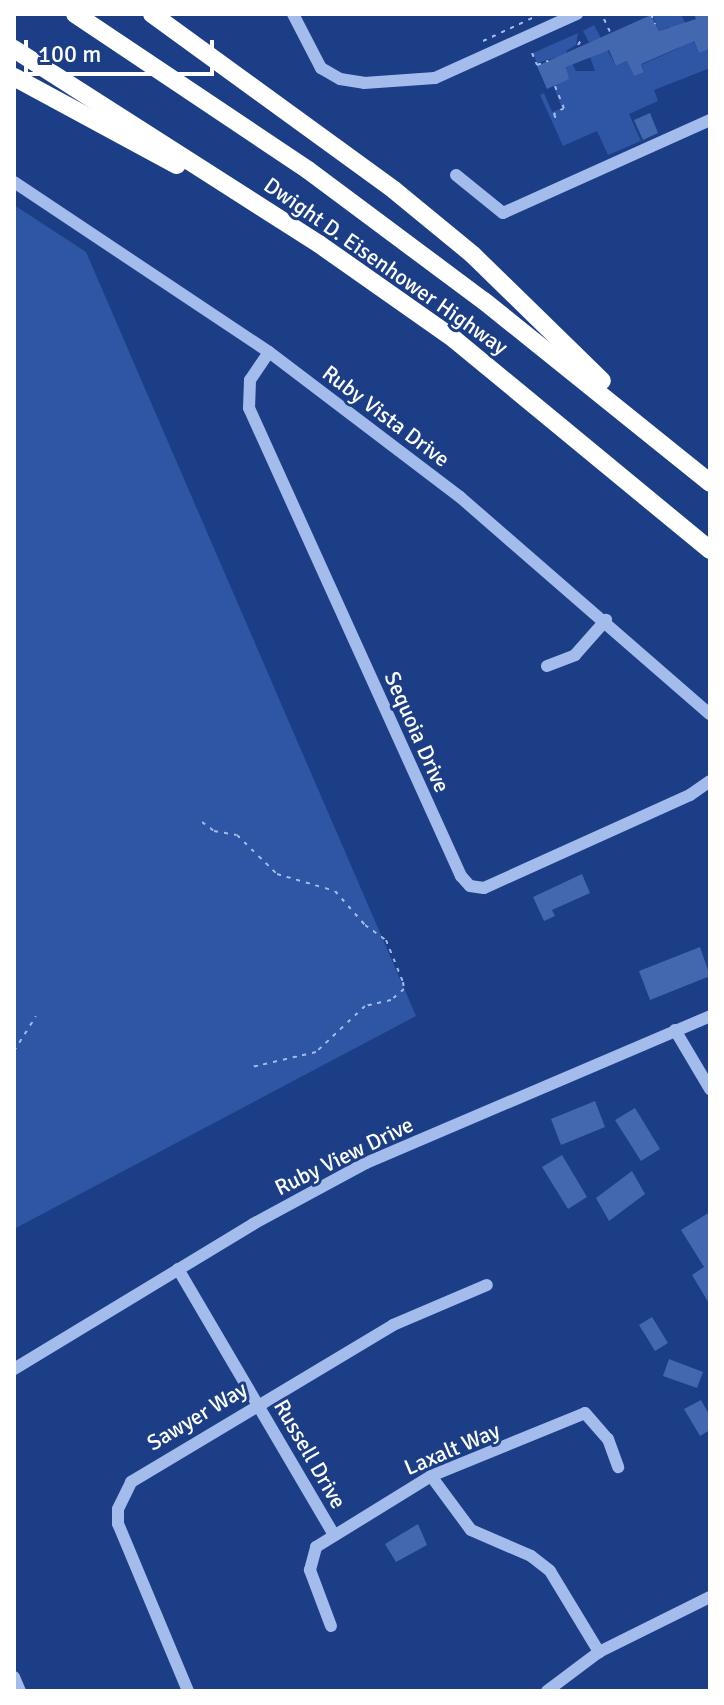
<!DOCTYPE html>
<style>
body{margin:0}
#map{position:relative;width:724px;height:1705px;overflow:hidden;background:#1b3e86;font-family:Signika,sans-serif}
div>[style]{position:absolute}
[style*='--x']{left:calc(var(--x)*1px);top:calc(var(--y)*1px);width:calc(var(--w)*1px);rotate:calc(var(--a)*1deg)}
.green>*{inset:0;background:#2e56a4}
.building>*{inset:0;background:#4468af}
.path>*{height:2px;margin-top:-1px;transform-origin:0;background:repeating-linear-gradient(90deg,#a3bceb 0 4px,transparent 0 10px)}
.minor>*{height:12px;margin:-6px;padding:0 6px;transform-origin:6px;border-radius:6px;background:#a3bceb}
.highway>*{height:18px;margin:-9px;padding:0 9px;transform-origin:9px;border-radius:9px;background:#fff}
span{translate:-50% -50%;white-space:nowrap;text-align:center;line-height:1.15;-webkit-text-stroke:6px #1b3e86;paint-order:stroke}
.street-label{font-size:22px;color:#fff}
.frame{position:absolute;inset:0;border:16px solid #fff;pointer-events:none}
.scale{position:absolute;left:24px;top:40px;width:190px;height:36px;box-sizing:border-box;border:4px solid #fff;border-top:0;padding-left:10px;font-size:24px;line-height:28px;white-space:nowrap;color:#fff;-webkit-text-stroke:6px #1b3e86;paint-order:stroke}
</style>
<div id="map">
<div class="green">
<i style="clip-path:polygon(652px 14px,681px 14px,699px 53px,710px 49px,710px 68px,654px 90px,658px 101px,629px 114px,641px 141px,608px 155px,597px 131px,563px 146px,540px 95px,544px 93px,552px 112px,562px 108px,554px 88px,567px 68px,561px 56px,537px 63px,533px 53px,578px 33px,576px 45px,566px 51px,576px 71px,595px 71px,590px 57px,595px 54px,583px 31px,594px 25px,616px 66px,635px 58px,629px 65px,634px 76px,644px 71px,640px 59px,643px 64px,679px 48px,670px 27px,659px 31px)"></i>
<i style="clip-path:polygon(14px 205px,86px 252px,416px 1016px,14px 1229px)"></i>
</div>
<div class="building">
<i style="clip-path:polygon(694px 14px,710px 14px,710px 49px,699px 53px,694px 41px,641px 64px,644px 72px,634px 76px,627px 61px,616px 66px,609px 50px,566px 67px,569px 79px,547px 89px,537px 66px,651px 15px,659px 31px,696px 19px)"></i>
<i style="clip-path:polygon(650px 113px,658px 133px,643px 140px,634px 120px)"></i>
<i style="clip-path:polygon(582px 874px,590px 893px,552px 910px,555px 916px,544px 921px,533px 897px)"></i>
<i style="clip-path:polygon(700px 947px,710px 976px,650px 1000px,639px 971px)"></i>
<i style="clip-path:polygon(595px 1101px,605px 1127px,561px 1145px,551px 1119px)"></i>
<i style="clip-path:polygon(635px 1108px,660px 1149px,641px 1161px,615px 1120px)"></i>
<i style="clip-path:polygon(562px 1155px,587px 1197px,568px 1209px,542px 1167px)"></i>
<i style="clip-path:polygon(632px 1171px,645px 1194px,609px 1221px,596px 1198px)"></i>
<i style="clip-path:polygon(710px 1212px,710px 1305px,692px 1275px,704px 1267px,681px 1230px)"></i>
<i style="clip-path:polygon(652px 1317px,668px 1343px,655px 1351px,639px 1325px)"></i>
<i style="clip-path:polygon(669px 1359px,703px 1372px,697px 1388px,663px 1376px)"></i>
<i style="clip-path:polygon(701px 1400px,710px 1416px,710px 1430px,700px 1436px,684px 1409px)"></i>
<i style="clip-path:polygon(418px 1524px,427px 1545px,396px 1562px,385px 1544px)"></i>
</div>
<div class="path">
<i style="--x:651;--y:14;--w:11;--a:68"></i>
<i style="--x:604;--y:19;--w:14;--a:65"></i>
<i style="--x:483;--y:41;--w:64;--a:-25"></i>
<i style="--x:578;--y:45;--w:9;--a:-58"></i>
<i style="--x:532;--y:53;--w:13;--a:67"></i>
<i style="--x:537;--y:65;--w:12;--a:-20"></i>
<i style="--x:555;--y:86;--w:24;--a:68"></i>
<i style="--x:564;--y:108;--w:12;--a:149"></i>
<i style="--x:554;--y:114;--w:8;--a:67"></i>
<i style="--x:202;--y:822;--w:15;--a:37"></i>
<i style="--x:214;--y:831;--w:23;--a:10"></i>
<i style="--x:237;--y:835;--w:56;--a:44.3"></i>
<i style="--x:277;--y:874;--w:60;--a:16.3"></i>
<i style="--x:335;--y:891;--w:45;--a:48.6"></i>
<i style="--x:365;--y:925;--w:26;--a:36"></i>
<i style="--x:386;--y:940;--w:45;--a:68"></i>
<i style="--x:403;--y:982;--w:7;--a:82"></i>
<i style="--x:404;--y:989;--w:17;--a:140"></i>
<i style="--x:391;--y:1000;--w:27;--a:167"></i>
<i style="--x:365;--y:1006;--w:67;--a:136.8"></i>
<i style="--x:316;--y:1052;--w:66;--a:166.8"></i>
<i style="--x:14;--y:1051;--w:41;--a:-57.8"></i>
</div>
<div class="minor">
<i style="--x:293;--y:14;--w:61;--a:62.6"></i>
<i style="--x:321;--y:68;--w:22;--a:30"></i>
<i style="--x:340;--y:79;--w:24;--a:9"></i>
<i style="--x:364;--y:83;--w:71;--a:-4"></i>
<i style="--x:435;--y:78;--w:156;--a:-24.3"></i>
<i style="--x:456;--y:175;--w:60;--a:39"></i>
<i style="--x:503;--y:213;--w:227;--a:-24.2"></i>
<i style="--x:14;--y:182;--w:306;--a:33.7"></i>
<i style="--x:269;--y:352;--w:240;--a:37.2"></i>
<i style="--x:460;--y:497;--w:331;--a:41"></i>
<i style="--x:269;--y:352;--w:34;--a:124"></i>
<i style="--x:250;--y:380;--w:28;--a:92"></i>
<i style="--x:249;--y:408;--w:514;--a:65.63"></i>
<i style="--x:461;--y:876;--w:13;--a:48"></i>
<i style="--x:470;--y:886;--w:14;--a:8"></i>
<i style="--x:484;--y:888;--w:226;--a:-24.3"></i>
<i style="--x:690;--y:795;--w:24;--a:-35"></i>
<i style="--x:547;--y:666;--w:30;--a:-21"></i>
<i style="--x:575;--y:655;--w:47;--a:-48.5"></i>
<i style="--x:675;--y:1030;--w:69;--a:59.3"></i>
<i style="--x:178;--y:1269;--w:308;--a:59.6"></i>
<i style="--x:14;--y:1369;--w:280;--a:-31.2"></i>
<i style="--x:253;--y:1224;--w:128;--a:-28.4"></i>
<i style="--x:366;--y:1163;--w:374;--a:-23.1"></i>
<i style="--x:431;--y:1476;--w:67;--a:53.5"></i>
<i style="--x:471;--y:1530;--w:65;--a:23.4"></i>
<i style="--x:531;--y:1556;--w:24;--a:38"></i>
<i style="--x:550;--y:1571;--w:95;--a:58.8"></i>
<i style="--x:331;--y:1626;--w:60;--a:-110.6"></i>
<i style="--x:310;--y:1570;--w:24;--a:-75"></i>
<i style="--x:316;--y:1547;--w:135;--a:-31.7"></i>
<i style="--x:431;--y:1476;--w:166;--a:-22.2"></i>
<i style="--x:585;--y:1413;--w:35;--a:49"></i>
<i style="--x:608;--y:1439;--w:30;--a:70"></i>
<i style="--x:14;--y:1677;--w:15;--a:67"></i>
<i style="--x:188;--y:1691;--w:181;--a:-112.7"></i>
<i style="--x:118;--y:1524;--w:15;--a:-90"></i>
<i style="--x:118;--y:1509;--w:30;--a:-64"></i>
<i style="--x:131;--y:1482;--w:305;--a:-30.9"></i>
<i style="--x:393;--y:1325;--w:102;--a:-23.1"></i>
<i style="--x:547;--y:1691;--w:65;--a:-36.9"></i>
<i style="--x:599;--y:1652;--w:124;--a:-26.4"></i>
</div>
<div class="highway">
<i style="--x:75;--y:14;--w:280;--a:33.8"></i>
<i style="--x:308;--y:170;--w:219;--a:36.7"></i>
<i style="--x:484;--y:301;--w:290;--a:38.8"></i>
<i style="--x:152;--y:14;--w:299;--a:36"></i>
<i style="--x:394;--y:190;--w:102;--a:39.4"></i>
<i style="--x:473;--y:255;--w:180;--a:44.3"></i>
<i style="--x:14;--y:49;--w:362;--a:32.6"></i>
<i style="--x:319;--y:244;--w:165;--a:35.1"></i>
<i style="--x:454;--y:339;--w:332;--a:39.5"></i>
<i style="--x:14;--y:77;--w:185;--a:28.4"></i>
</div>
<div class="street-label">
<span style="left:386px;top:266px;rotate:35deg">Dwight D. Eisenhower Highway</span>
<span style="left:386px;top:416px;rotate:37deg">Ruby Vista Drive</span>
<span style="left:417px;top:732px;rotate:66deg">Sequoia Drive</span>
<span style="left:344px;top:1156px;rotate:-26deg">Ruby View Drive</span>
<span style="left:197px;top:1416px;rotate:-31deg">Sawyer Way</span>
<span style="left:452px;top:1449px;rotate:-23deg">Laxalt Way</span>
<span style="left:310px;top:1454px;rotate:60deg">Russell Drive</span>
</div>
<div class="frame"></div>
<div class="scale">100 m</div>
</div>
